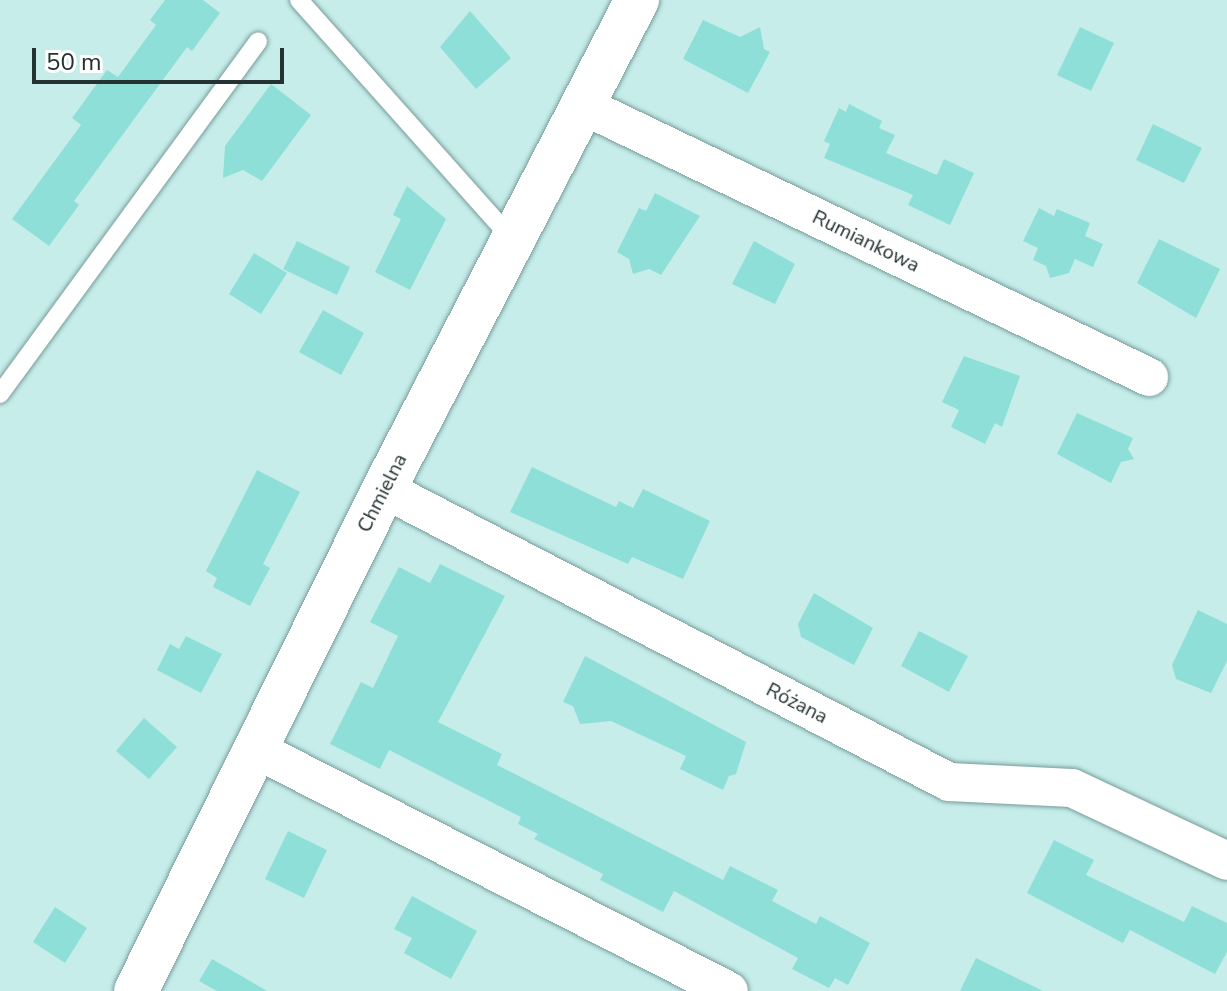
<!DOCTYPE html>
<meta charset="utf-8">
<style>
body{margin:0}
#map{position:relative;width:1227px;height:991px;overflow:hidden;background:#c6edea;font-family:"Nunito Sans",sans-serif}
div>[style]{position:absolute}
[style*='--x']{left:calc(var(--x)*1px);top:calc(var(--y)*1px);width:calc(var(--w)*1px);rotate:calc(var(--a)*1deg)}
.building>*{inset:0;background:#8fdfd9}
.roads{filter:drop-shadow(0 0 2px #779c99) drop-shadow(0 0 2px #779c99)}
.lane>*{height:18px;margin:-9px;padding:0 9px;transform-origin:9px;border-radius:9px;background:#fff}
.street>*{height:38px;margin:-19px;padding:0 19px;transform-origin:19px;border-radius:19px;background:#fff}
.secondary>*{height:44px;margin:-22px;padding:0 22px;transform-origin:22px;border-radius:22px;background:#fff}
span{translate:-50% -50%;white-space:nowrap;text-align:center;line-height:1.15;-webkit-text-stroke:6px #fff;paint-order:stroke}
.street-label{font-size:20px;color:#243332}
.scale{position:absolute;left:32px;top:48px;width:252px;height:36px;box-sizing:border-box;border:4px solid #243332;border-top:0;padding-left:10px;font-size:24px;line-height:28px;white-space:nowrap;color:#243332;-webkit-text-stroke:6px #fff;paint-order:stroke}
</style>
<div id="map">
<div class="building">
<i style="clip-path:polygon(165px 0,203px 0,220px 13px,192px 51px,187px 47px,74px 201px,79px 205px,49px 246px,12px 219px,81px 125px,72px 118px,107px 70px,118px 77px,156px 25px,150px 20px)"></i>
<i style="clip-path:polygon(470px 11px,511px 58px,476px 89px,440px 47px)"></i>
<i style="clip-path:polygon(703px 20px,740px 37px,760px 27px,764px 49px,770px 52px,748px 93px,683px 59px)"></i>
<i style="clip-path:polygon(1080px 27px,1114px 43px,1091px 91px,1057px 75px)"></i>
<i style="clip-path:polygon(271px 84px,311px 115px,262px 181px,243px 170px,223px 178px,225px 146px)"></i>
<i style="clip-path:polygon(849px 104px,882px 121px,879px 128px,895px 135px,886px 153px,937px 175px,944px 159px,974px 173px,950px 225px,908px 205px,913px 195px,824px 158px,830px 144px,824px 141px,839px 108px,846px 112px)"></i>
<i style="clip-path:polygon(1153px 124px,1202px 148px,1184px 183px,1136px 160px)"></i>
<i style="clip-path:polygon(407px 186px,446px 219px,410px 290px,375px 272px,401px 219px,393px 215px)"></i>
<i style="clip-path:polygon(655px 193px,700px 216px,661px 275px,649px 269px,633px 274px,629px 259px,617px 252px,639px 208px,646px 211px)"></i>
<i style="clip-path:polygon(1039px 208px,1054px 216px,1057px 209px,1090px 223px,1085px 236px,1103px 244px,1093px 267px,1075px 259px,1069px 273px,1050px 278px,1046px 266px,1033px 260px,1038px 248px,1023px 241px)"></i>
<i style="clip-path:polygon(1159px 239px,1220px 269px,1196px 318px,1137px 283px)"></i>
<i style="clip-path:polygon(297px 241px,350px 267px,337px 295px,283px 269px)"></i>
<i style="clip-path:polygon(754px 241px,795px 264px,775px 304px,732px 284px)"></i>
<i style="clip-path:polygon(254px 253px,287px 273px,261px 314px,229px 294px)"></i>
<i style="clip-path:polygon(323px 310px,364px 333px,341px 375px,299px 352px)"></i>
<i style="clip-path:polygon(964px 356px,1020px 376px,1002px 427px,995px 423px,985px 444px,951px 427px,959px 410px,942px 402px)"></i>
<i style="clip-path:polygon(1077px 413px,1133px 438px,1128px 449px,1134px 459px,1121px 462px,1111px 483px,1057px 454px)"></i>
<i style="clip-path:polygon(532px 467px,616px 507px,619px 501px,633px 508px,643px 489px,710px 521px,683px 579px,632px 557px,628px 564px,510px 512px)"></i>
<i style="clip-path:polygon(257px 470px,300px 492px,263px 564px,270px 568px,250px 606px,213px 587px,217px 578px,206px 571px)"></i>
<i style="clip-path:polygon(440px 564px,505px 596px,438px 722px,502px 754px,497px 765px,723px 880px,730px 866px,778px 890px,772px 901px,816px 924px,820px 916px,870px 943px,848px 985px,835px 978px,829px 988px,792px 969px,798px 958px,674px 891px,663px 912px,600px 880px,603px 874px,534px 839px,538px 834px,518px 824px,521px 817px,389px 750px,380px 769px,330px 744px,361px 682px,373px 688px,398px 636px,370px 622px,399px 567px,430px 583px)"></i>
<i style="clip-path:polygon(814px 593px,873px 628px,854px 665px,801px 637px,798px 624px)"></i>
<i style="clip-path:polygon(1198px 610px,1227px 624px,1227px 661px,1211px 693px,1176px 679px,1172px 665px)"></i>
<i style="clip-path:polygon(919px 631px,968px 656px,949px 692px,901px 666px)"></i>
<i style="clip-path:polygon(186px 636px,222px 654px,201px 693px,157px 670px,170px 644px,179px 649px)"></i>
<i style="clip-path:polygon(585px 656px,746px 742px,736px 774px,729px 776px,723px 790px,680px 769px,686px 756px,611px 721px,580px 724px,573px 706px,563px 702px)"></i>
<i style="clip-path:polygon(144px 718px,177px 747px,149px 779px,116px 751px)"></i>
<i style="clip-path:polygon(288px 831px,327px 850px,304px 898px,265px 879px)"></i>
<i style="clip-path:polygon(1054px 840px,1094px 860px,1086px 875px,1184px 922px,1192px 906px,1227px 923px,1227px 952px,1215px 974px,1130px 930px,1123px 943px,1027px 893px)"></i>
<i style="clip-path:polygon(412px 896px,477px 931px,451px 979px,404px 953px,412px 938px,394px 929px)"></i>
<i style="clip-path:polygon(55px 907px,87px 928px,65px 963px,33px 942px)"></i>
<i style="clip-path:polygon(976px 958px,1043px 991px,960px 991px)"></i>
<i style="clip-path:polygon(212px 959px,267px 991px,217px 991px,199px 981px)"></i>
</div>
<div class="roads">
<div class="lane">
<i style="--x:299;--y:0;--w:322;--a:48.3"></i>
<i style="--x:0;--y:394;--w:437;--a:-53.8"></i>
</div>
<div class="street">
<i style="--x:582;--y:105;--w:629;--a:25.63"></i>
<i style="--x:384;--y:489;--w:636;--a:27.41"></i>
<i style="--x:949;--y:782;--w:123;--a:2.8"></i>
<i style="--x:1072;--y:788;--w:171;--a:25.2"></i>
<i style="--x:255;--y:749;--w:532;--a:27.05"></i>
</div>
<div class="secondary">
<i style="--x:136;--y:991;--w:560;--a:-63.71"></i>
<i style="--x:384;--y:489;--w:551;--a:-62.64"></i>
</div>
</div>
<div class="street-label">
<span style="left:866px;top:241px;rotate:26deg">Rumiankowa</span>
<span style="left:382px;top:493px;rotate:-63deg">Chmielna</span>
<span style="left:797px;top:703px;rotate:27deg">Różana</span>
</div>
<div class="scale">50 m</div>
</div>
